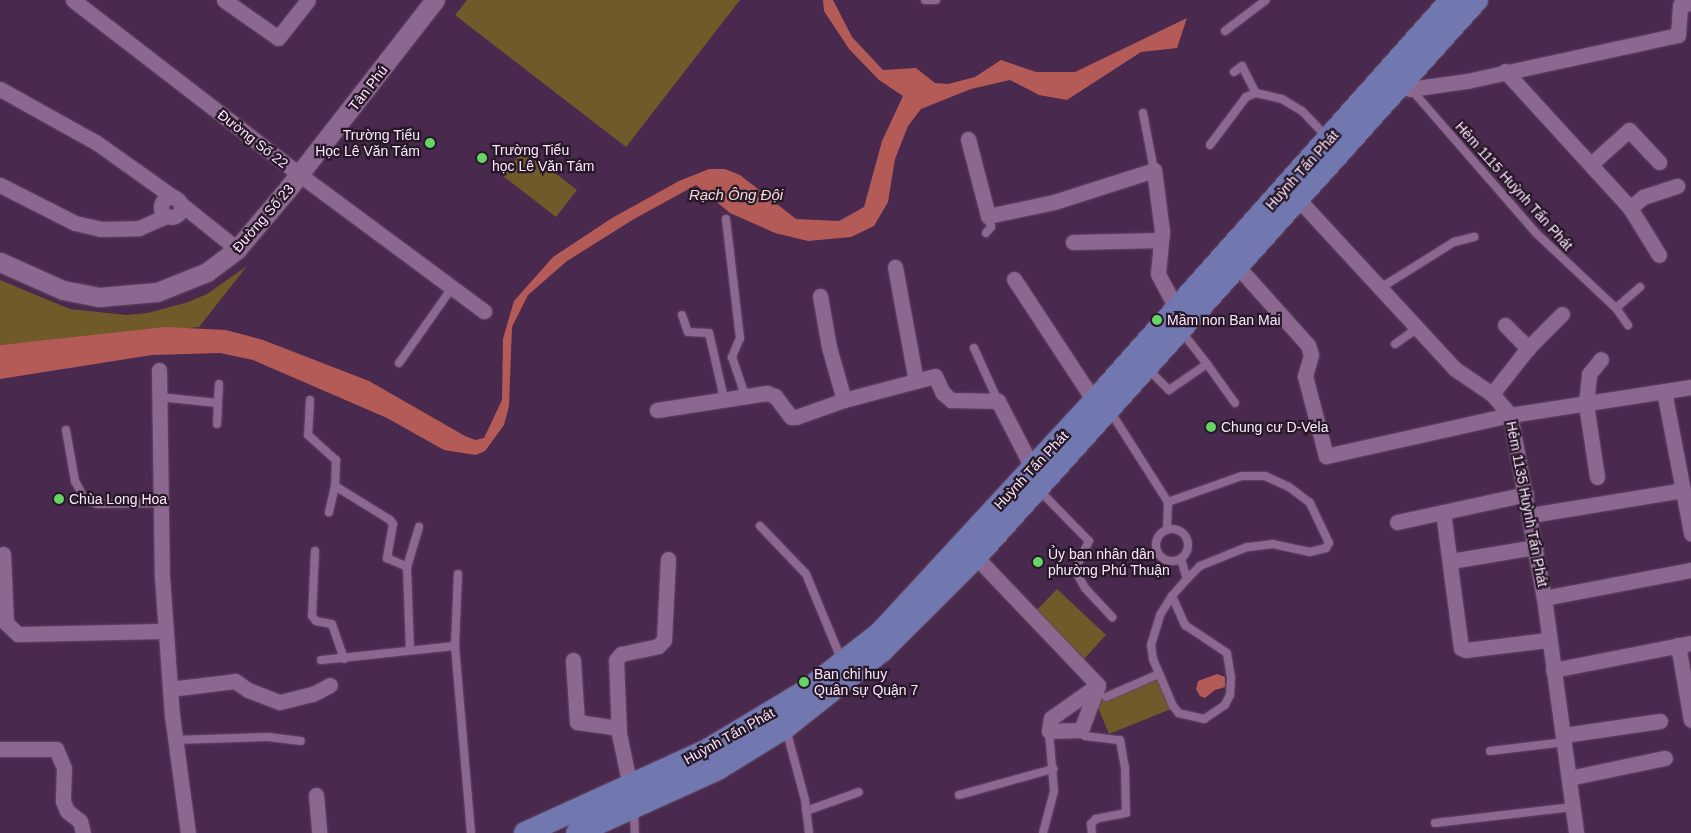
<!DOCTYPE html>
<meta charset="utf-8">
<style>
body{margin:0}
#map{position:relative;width:1691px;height:833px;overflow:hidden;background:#49294d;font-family:Helvetica,sans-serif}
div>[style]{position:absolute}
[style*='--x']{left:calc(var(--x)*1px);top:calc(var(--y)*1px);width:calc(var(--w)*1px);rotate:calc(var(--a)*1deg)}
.green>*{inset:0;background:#715a29}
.water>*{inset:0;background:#b55b57}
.roads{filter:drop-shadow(0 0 1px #644767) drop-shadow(0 0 1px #644767)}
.service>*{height:8px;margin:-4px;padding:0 4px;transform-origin:4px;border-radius:4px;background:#8c6890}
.service>.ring{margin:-4px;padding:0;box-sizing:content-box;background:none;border:8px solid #8c6890;border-radius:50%}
.minor>*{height:15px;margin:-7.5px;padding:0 7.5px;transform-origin:7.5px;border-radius:7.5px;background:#8c6890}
.minor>.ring{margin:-7.5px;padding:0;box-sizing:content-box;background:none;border:15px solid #8c6890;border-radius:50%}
.tertiary>*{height:19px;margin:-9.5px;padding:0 9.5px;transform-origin:9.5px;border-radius:9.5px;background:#8c6890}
.primary>*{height:22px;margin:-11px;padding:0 11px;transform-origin:11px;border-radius:11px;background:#7177af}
.dots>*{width:14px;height:14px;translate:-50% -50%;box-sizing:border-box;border:2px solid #271828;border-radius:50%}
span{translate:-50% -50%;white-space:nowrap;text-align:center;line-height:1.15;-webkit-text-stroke:4.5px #271828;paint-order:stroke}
.street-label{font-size:14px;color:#fde8ff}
.poi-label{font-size:14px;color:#fde8ff}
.right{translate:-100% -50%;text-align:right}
.left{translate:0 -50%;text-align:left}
.water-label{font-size:15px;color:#f4d9d7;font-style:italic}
</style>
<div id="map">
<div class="green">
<i style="clip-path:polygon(467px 0,740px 0,626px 147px,455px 15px)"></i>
<i style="clip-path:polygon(524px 149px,577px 190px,556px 217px,503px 176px)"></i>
<i style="clip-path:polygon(247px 266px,199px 327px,0 345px,0 280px,70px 309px,126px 315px,148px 313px,188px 302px,207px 294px)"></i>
<i style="clip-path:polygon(1057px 589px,1106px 635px,1084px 659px,1034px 613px)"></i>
<i style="clip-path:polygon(1158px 678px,1171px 709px,1109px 734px,1096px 703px)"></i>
</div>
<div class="water">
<i style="clip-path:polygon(823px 0,833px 0,852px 37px,883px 70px,916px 68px,935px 83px,948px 84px,975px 77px,1001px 60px,1036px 72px,1075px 72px,1187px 18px,1177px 48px,1141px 52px,1067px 100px,1039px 95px,1010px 80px,971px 89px,921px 109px,908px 126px,895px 159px,888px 202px,874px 226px,851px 237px,808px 241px,775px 233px,730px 213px,696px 185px,634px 219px,567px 261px,528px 295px,512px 327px,509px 406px,504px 425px,485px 451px,476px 455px,444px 450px,387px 418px,253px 360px,220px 353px,152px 355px,0 379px,0 345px,166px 327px,226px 330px,263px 340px,369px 381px,465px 436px,475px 440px,484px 438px,502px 400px,503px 339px,514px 301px,553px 257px,612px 218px,679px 181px,709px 169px,725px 169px,740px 175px,796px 219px,839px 221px,864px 207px,882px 141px,903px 96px,879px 80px,849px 49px,824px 11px)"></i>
<i style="clip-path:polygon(1217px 674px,1225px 677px,1225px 687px,1215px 690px,1205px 698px,1200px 696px,1196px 689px,1198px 681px)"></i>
</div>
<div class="roads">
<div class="service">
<i style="--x:925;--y:0;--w:11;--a:0"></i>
<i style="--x:1225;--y:31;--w:51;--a:-37.1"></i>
<i style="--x:1234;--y:72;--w:10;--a:-37"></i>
<i style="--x:1242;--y:66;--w:30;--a:63"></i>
<i style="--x:1410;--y:88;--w:192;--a:49"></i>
<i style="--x:1536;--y:233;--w:110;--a:43.2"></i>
<i style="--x:1616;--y:308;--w:21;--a:55"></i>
<i style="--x:1143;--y:113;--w:58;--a:79.1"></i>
<i style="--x:1210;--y:145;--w:60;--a:-53.1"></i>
<i style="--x:1246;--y:97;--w:11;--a:-22"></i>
<i style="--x:1256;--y:93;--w:27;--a:13"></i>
<i style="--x:1282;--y:99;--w:23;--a:31"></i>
<i style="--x:1302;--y:111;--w:35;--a:46"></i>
<i style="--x:726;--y:219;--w:120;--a:83.3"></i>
<i style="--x:740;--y:338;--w:21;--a:113"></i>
<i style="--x:732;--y:357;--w:40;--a:71.1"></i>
<i style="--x:986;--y:233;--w:8;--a:-50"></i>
<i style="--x:991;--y:227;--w:11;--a:-105"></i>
<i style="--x:1382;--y:287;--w:85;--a:-32"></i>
<i style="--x:1454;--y:242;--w:21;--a:-14"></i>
<i style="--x:1616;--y:308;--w:32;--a:-41"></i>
<i style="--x:682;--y:315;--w:18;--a:71"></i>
<i style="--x:688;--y:332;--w:21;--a:3"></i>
<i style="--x:709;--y:333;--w:67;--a:77"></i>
<i style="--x:1395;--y:344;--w:29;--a:-35"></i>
<i style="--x:974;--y:348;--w:58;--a:65.6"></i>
<i style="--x:399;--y:363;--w:92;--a:-54.8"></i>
<i style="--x:1207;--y:364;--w:48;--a:54.3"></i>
<i style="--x:1148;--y:369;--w:30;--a:45"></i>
<i style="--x:1169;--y:390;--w:46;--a:-34.4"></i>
<i style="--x:1207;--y:364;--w:41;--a:-128"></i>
<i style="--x:159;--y:397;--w:59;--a:5.8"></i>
<i style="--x:218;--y:403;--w:19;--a:-87"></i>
<i style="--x:310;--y:400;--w:35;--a:93"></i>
<i style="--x:308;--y:435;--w:38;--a:42"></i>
<i style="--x:336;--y:460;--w:26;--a:92"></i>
<i style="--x:335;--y:486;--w:27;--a:103"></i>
<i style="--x:1110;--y:411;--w:108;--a:57.5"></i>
<i style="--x:1168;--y:502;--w:27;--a:92"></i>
<i style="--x:217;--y:424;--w:21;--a:-87"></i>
<i style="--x:66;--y:430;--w:52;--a:80"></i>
<i style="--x:75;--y:481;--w:21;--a:62"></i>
<i style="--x:85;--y:500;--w:13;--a:18"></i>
<i style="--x:97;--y:504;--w:63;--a:-0.9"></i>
<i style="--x:335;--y:486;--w:65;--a:31.7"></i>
<i style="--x:390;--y:520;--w:5;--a:53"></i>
<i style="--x:393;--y:524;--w:35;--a:100"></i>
<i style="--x:387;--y:558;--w:22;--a:24"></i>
<i style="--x:1039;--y:490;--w:71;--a:45.6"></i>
<i style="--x:1089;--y:541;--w:32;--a:116"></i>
<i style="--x:1075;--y:570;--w:21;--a:61"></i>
<i style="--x:1085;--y:588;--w:40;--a:47"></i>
<i style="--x:1168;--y:502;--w:78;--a:-19.4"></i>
<i style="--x:1242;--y:476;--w:23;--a:0"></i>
<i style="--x:1265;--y:476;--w:26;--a:25"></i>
<i style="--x:1289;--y:487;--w:26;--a:37"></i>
<i style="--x:1310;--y:503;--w:44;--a:64.6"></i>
<i style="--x:1329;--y:543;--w:6;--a:121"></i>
<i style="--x:1326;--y:548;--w:16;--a:166"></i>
<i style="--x:1310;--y:552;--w:38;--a:-168"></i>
<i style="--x:1273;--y:544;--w:26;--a:173"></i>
<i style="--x:1247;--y:547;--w:51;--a:158"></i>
<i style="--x:1200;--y:566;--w:18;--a:135"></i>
<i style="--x:1187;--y:579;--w:21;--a:-107"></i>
<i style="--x:760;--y:526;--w:66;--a:46.2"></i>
<i style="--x:806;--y:574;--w:94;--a:67.5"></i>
<i class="ring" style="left:1156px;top:529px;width:24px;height:24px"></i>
<i style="--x:315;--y:551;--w:65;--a:92.6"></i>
<i style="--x:312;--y:616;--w:6;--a:51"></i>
<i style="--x:316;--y:621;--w:16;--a:11"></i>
<i style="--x:332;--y:624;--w:37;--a:71"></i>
<i style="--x:458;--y:574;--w:72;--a:92.4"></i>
<i style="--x:455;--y:646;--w:188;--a:85.1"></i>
<i style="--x:1172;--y:596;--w:32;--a:66"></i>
<i style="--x:1185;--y:625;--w:50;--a:33.7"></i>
<i style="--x:1227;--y:653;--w:24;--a:81"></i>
<i style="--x:1231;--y:677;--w:18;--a:93"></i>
<i style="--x:1230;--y:695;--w:11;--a:117"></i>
<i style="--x:1225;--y:705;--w:25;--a:146"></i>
<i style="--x:1204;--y:719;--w:26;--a:-167"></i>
<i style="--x:1179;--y:713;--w:9;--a:-131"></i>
<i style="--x:1173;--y:706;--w:51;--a:-113.1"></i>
<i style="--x:1153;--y:659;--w:14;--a:-98"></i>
<i style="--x:1151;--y:645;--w:31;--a:-73"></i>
<i style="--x:1160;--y:615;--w:22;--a:-58"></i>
<i style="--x:1172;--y:596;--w:23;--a:-49"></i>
<i style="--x:410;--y:650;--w:83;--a:-92.1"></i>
<i style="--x:407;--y:567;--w:42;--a:-73.3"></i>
<i style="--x:321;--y:660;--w:135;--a:-6"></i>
<i style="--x:1106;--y:697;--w:58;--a:-23.5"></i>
<i style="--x:786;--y:729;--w:73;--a:75"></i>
<i style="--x:805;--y:800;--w:33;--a:83"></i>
<i style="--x:1081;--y:730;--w:7;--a:56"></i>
<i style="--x:1085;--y:736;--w:35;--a:7"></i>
<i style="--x:1120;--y:740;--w:27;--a:80"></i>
<i style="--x:1125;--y:767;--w:46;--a:88.8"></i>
<i style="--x:1126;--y:813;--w:31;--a:169"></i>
<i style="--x:1096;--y:819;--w:7;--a:135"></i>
<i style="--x:1091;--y:824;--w:9;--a:84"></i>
<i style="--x:175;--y:740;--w:93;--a:-1.8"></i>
<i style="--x:268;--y:737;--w:33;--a:7"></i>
<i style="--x:1490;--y:751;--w:76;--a:-6.8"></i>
<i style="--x:959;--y:795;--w:98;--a:-15.5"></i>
<i style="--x:634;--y:810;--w:23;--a:88"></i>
<i style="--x:806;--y:811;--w:56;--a:-19.7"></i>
<i style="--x:1435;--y:823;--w:139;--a:-6.6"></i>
<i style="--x:1043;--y:833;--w:43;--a:-75.3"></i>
<i style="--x:1054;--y:791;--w:60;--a:-94.8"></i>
</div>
<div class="minor">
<i style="--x:73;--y:0;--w:287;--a:37.6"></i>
<i style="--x:300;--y:175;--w:229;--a:36.5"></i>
<i style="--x:224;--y:0;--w:66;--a:35.1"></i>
<i style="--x:278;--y:38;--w:48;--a:-51.7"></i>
<i style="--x:1505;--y:71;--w:185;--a:47.6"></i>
<i style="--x:1630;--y:208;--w:55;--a:58.3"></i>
<i style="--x:0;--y:89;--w:111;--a:29.1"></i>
<i style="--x:97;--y:143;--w:93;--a:35.4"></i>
<i style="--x:1410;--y:89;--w:58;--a:-8"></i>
<i style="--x:1467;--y:81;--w:216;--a:-12.3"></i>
<i style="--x:1678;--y:35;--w:30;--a:-86"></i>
<i style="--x:1680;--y:5;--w:11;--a:-10"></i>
<i style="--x:968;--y:139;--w:80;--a:75.4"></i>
<i style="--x:988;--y:216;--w:67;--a:-12"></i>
<i style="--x:1054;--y:202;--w:105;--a:-17.7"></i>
<i style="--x:1154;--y:170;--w:62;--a:82.5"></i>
<i style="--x:1162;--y:231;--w:43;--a:95.3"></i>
<i style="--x:1158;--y:274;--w:38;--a:62"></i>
<i style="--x:1591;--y:164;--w:51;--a:-41.8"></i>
<i style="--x:1629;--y:130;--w:44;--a:46.8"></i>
<i style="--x:0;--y:185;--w:84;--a:26.9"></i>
<i style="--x:75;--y:223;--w:26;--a:13"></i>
<i style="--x:100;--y:229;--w:39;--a:-1"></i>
<i style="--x:139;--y:228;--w:30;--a:-24"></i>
<i class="ring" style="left:161px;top:197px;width:5px;height:5px"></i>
<i style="--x:1299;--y:200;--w:230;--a:47.3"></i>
<i style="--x:1455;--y:369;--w:45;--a:34"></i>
<i style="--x:1492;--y:394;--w:28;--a:49"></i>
<i style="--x:1510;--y:415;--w:186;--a:79.5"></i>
<i style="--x:1544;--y:598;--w:237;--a:82.2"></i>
<i style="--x:181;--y:204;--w:72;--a:38.8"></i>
<i style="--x:1630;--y:208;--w:17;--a:-40"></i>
<i style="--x:1643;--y:197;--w:36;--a:-18"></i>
<i style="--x:1073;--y:242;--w:88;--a:-1.3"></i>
<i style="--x:895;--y:267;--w:116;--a:79.6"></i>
<i style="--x:1238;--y:267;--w:105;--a:48.1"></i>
<i style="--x:1308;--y:345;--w:10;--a:73"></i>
<i style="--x:1311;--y:355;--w:22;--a:106"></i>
<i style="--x:1305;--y:376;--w:83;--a:75.3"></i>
<i style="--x:1326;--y:456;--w:189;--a:-12.6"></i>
<i style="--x:1510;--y:415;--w:183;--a:-8.8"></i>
<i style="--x:1014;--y:279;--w:146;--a:56.7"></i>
<i style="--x:820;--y:296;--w:52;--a:80"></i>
<i style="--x:829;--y:347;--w:55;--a:74.2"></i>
<i style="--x:1505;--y:325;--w:33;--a:45"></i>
<i style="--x:159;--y:370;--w:207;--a:89.2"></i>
<i style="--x:162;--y:577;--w:138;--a:85.9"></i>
<i style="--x:172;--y:715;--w:119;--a:82.3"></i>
<i style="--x:1664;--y:391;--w:145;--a:79.2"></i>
<i style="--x:1492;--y:394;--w:58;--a:-52"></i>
<i style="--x:1528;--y:348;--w:48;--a:-45"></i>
<i style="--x:657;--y:410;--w:111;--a:-8.8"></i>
<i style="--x:767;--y:393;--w:9;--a:21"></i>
<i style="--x:775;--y:396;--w:26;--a:53"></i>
<i style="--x:791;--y:417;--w:5;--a:0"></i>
<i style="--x:796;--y:417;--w:51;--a:-19.5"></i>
<i style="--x:844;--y:400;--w:94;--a:-14.8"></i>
<i style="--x:935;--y:376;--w:19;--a:65"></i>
<i style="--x:943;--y:393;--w:11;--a:41"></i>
<i style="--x:951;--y:400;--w:47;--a:1.2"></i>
<i style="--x:998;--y:401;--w:76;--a:62.8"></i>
<i style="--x:1597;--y:477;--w:74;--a:-98.6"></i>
<i style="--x:1586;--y:404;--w:30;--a:-84"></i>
<i style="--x:1589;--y:374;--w:19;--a:-51"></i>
<i style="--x:1443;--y:512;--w:137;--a:82.5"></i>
<i style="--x:1461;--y:648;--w:5;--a:22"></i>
<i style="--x:1466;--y:650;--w:83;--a:-7"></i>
<i style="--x:1531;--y:515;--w:154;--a:-9.3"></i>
<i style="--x:1397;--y:522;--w:132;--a:-12.2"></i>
<i style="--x:3;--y:554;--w:69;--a:87.5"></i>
<i style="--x:6;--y:623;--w:16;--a:43"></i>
<i style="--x:18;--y:634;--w:147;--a:-1.2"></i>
<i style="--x:976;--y:557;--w:177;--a:46.4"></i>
<i style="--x:1098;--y:685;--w:57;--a:144.9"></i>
<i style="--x:1051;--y:718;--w:13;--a:99"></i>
<i style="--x:1049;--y:731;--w:32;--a:-2"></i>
<i style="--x:1081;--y:730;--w:48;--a:-69.3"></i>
<i style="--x:1451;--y:561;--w:86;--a:-9.4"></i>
<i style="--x:1544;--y:598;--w:150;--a:-10.8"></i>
<i style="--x:1678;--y:645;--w:76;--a:80.2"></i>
<i style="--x:573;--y:660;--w:62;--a:86.3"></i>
<i style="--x:577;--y:722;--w:42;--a:8.1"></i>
<i style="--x:1553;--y:670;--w:141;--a:-11.1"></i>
<i style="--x:170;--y:689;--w:65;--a:-7"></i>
<i style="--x:235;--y:681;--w:16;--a:35"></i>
<i style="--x:248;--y:690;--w:34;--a:21"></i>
<i style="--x:280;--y:702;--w:34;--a:-14"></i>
<i style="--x:313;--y:694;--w:19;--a:-28"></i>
<i style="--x:1564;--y:735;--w:97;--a:-8.3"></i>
<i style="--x:0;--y:749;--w:56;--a:0"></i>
<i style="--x:56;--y:749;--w:21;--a:67"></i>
<i style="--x:64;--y:768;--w:33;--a:92"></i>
<i style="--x:63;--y:801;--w:11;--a:68"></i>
<i style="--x:67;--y:811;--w:16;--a:38"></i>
<i style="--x:80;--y:821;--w:12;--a:76"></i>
<i style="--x:1569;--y:778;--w:98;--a:-11.8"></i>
<i style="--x:630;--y:786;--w:53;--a:-101.9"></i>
<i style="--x:619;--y:734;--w:74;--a:-92.3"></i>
<i style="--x:616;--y:660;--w:8;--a:-50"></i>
<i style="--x:621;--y:654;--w:38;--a:-12"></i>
<i style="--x:658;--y:646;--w:8;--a:-45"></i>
<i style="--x:664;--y:640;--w:81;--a:-87.2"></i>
<i style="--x:316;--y:795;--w:38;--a:85"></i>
</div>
<div class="tertiary">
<i style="--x:0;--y:262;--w:69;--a:24"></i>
<i style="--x:63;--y:290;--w:37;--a:11"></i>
<i style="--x:99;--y:297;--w:58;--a:-4.9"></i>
<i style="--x:157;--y:292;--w:54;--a:-21.8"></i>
<i style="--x:207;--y:272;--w:38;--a:-37"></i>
<i style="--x:237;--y:249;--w:82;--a:-49.9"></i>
<i style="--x:290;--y:186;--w:236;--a:-52.1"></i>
</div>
<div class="primary">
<i style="--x:525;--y:833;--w:202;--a:-24.5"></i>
<i style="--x:709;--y:749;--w:114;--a:-31"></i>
<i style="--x:807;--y:690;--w:93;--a:-38"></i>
<i style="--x:880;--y:633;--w:316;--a:-47.3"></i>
<i style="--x:1094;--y:401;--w:537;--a:-48.32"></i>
<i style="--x:577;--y:833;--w:155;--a:-24.4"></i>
<i style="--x:718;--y:769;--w:80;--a:-31.7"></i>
<i style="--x:786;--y:727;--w:122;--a:-38.4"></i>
<i style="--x:882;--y:651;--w:133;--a:-45"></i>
<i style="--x:976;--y:557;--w:749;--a:-48.03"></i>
</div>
</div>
<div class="dots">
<i style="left:430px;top:143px;background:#66d466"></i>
<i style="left:482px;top:158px;background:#66d466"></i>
<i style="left:1157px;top:320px;background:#66d466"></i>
<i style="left:1211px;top:427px;background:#66d466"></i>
<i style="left:59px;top:499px;background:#66d466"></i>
<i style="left:1038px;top:562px;background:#66d466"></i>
<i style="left:804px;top:682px;background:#66d466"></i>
</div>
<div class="street-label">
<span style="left:368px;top:88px;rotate:-52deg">Tân Phú</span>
<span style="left:253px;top:139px;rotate:38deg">Đường Số 22</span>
<span style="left:1302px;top:170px;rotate:-48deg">Huỳnh Tấn Phát</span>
<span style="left:1514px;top:186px;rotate:48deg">Hẻm 1115 Huỳnh Tấn Phát</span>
<span style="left:263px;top:218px;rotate:-49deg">Đường Số 23</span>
<span style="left:1031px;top:470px;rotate:-47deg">Huỳnh Tấn Phát</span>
<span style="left:1527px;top:504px;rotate:79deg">Hẻm 1135 Huỳnh Tấn Phát</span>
<span style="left:729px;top:736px;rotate:-29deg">Huỳnh Tấn Phát</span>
</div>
<div class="poi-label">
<span class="right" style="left:420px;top:143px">Trường Tiểu<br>Học Lê Văn Tám</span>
<span class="left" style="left:492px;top:158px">Trường Tiểu<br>học Lê Văn Tám</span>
<span class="left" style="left:1167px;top:320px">Mầm non Ban Mai</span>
<span class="left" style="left:1221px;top:427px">Chung cư D-Vela</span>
<span class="left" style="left:69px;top:499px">Chùa Long Hoa</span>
<span class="left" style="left:1048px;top:562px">Ủy ban nhân dân<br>phường Phú Thuận</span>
<span class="left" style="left:814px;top:682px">Ban chỉ huy<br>Quân sự Quận 7</span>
</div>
<div class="water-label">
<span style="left:736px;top:195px">Rạch Ông Đội</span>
</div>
</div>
